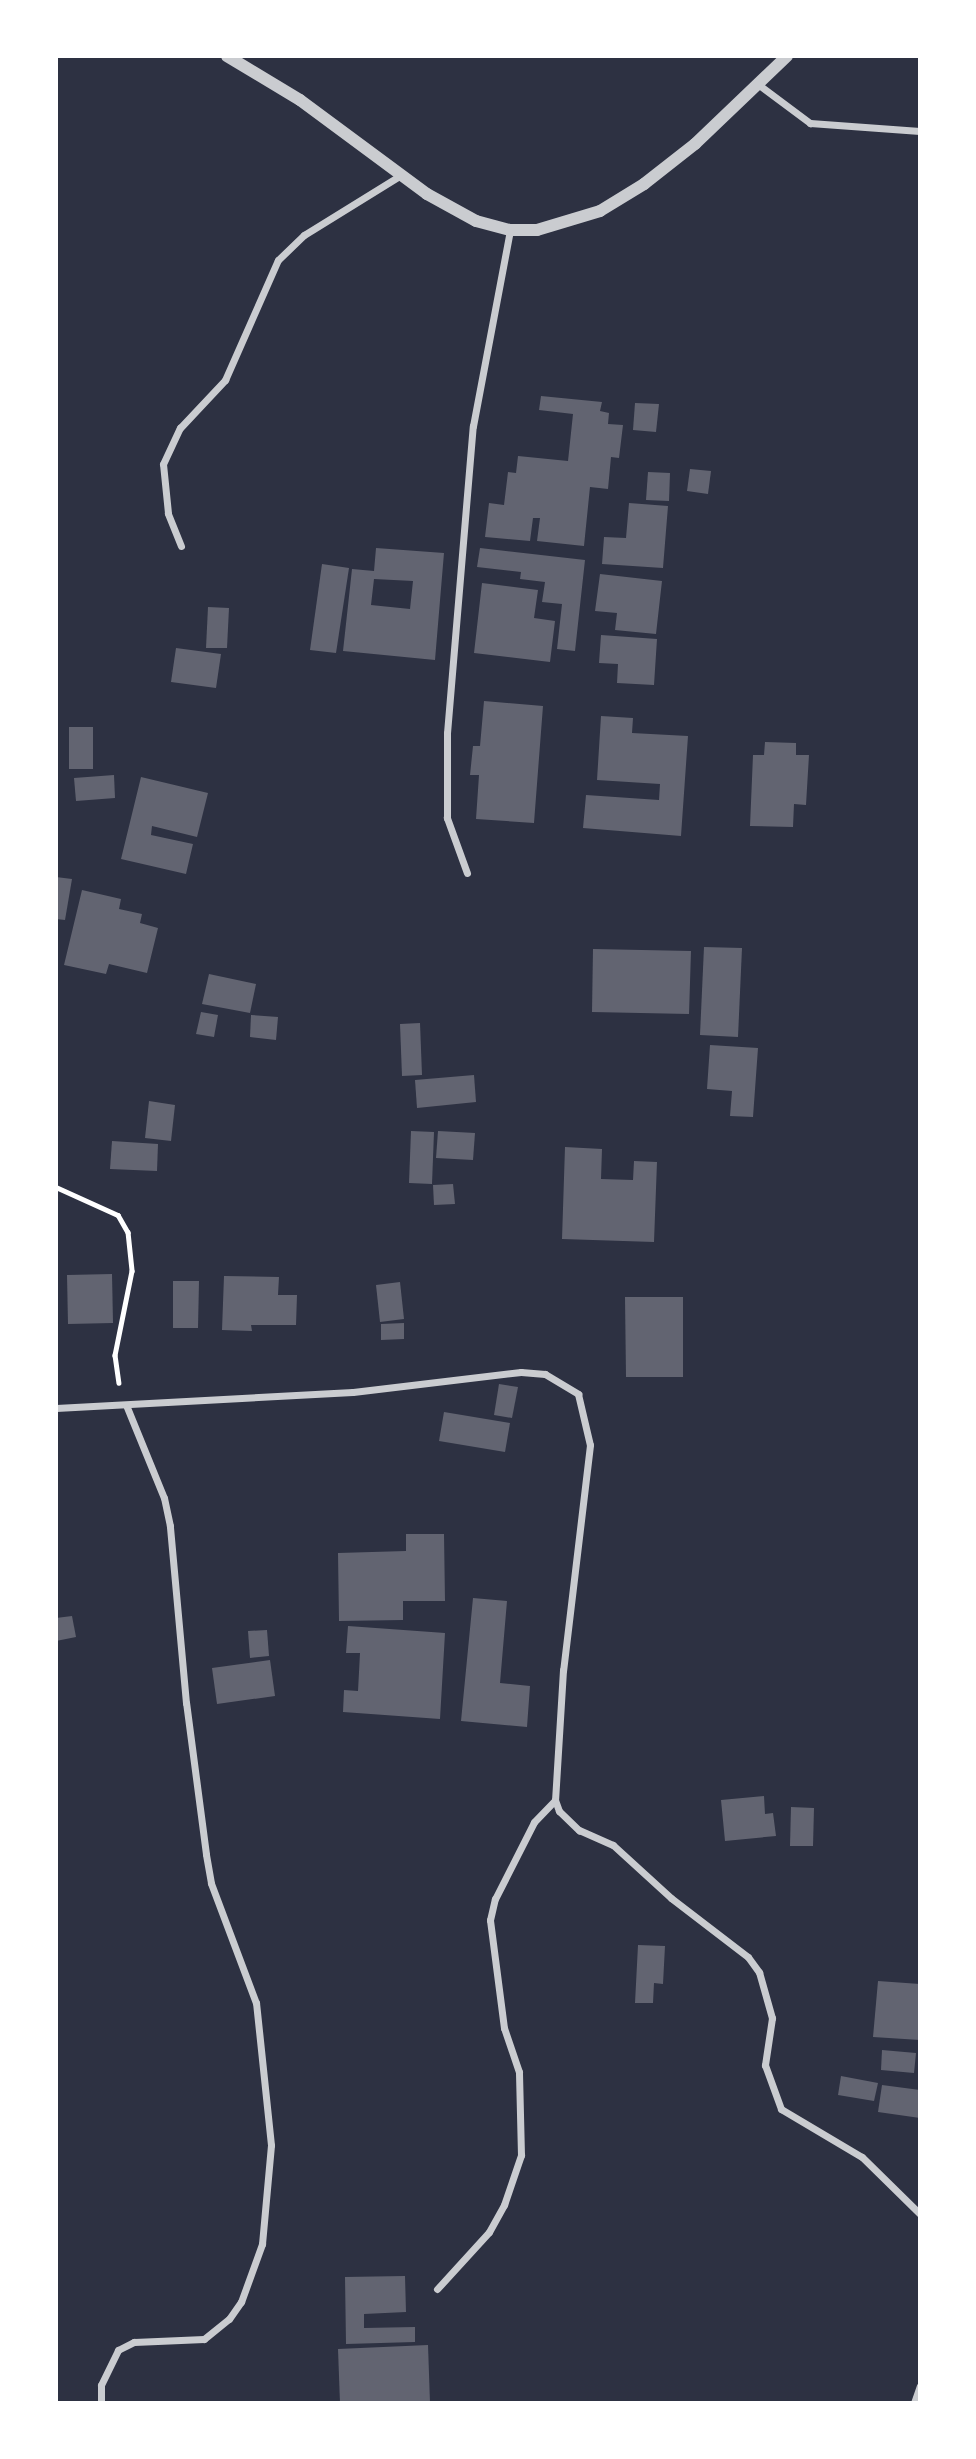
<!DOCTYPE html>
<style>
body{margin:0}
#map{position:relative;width:976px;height:2459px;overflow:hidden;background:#2d3142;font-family:"Noto Sans",sans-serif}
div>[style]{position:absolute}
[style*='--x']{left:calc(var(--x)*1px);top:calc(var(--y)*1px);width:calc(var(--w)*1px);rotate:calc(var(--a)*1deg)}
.building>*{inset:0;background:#626471}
.path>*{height:4.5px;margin:-2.25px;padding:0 2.25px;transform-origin:2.25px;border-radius:2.25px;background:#fff}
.minor>*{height:7px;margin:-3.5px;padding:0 3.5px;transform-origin:3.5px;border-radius:3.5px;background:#caccd0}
.tertiary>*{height:12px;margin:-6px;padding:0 6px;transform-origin:6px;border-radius:6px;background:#caccd0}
span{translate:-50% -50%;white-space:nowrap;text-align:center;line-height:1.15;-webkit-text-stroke:7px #fff;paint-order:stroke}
.frame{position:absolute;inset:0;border:58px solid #fff;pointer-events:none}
</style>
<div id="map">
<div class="building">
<i style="clip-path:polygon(541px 396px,602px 402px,600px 411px,609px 413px,608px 424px,623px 425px,619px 458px,611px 457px,608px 489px,590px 487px,584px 546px,537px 541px,540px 518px,533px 518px,530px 541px,485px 537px,489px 503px,504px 505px,508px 472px,516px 473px,518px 456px,568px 461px,573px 414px,539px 410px)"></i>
<i style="clip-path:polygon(635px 403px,659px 404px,656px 432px,633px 430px)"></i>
<i style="clip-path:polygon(690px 469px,711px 471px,708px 494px,687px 491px)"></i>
<i style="clip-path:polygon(648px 472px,670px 473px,669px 501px,646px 500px)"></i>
<i style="clip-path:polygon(629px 503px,668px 506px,663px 568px,602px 564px,604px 537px,626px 538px)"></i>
<i style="clip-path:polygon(evenodd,376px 548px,444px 553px,435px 660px,343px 651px,352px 569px,374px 571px,376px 548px,374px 579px,413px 581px,410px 609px,371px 605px,374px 579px)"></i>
<i style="clip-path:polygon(480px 548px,585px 560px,575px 651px,557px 649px,562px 604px,542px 602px,545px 582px,520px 579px,521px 572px,477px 567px)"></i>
<i style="clip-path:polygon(322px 564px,349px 568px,336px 653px,310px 650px)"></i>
<i style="clip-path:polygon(600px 574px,662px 581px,656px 634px,615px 630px,617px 613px,595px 611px)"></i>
<i style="clip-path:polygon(482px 583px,538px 590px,534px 618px,555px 621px,550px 662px,474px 653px)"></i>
<i style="clip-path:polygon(208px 607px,229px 608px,227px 648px,206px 648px)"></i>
<i style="clip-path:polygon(601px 635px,657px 639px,654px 685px,617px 683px,618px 664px,599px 663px)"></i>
<i style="clip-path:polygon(176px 648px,221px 654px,216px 688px,171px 682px)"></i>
<i style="clip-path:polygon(484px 701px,543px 706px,534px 823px,476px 819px,479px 775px,470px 775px,473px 746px,480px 746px)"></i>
<i style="clip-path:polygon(601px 716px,633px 718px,632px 733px,688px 736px,681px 836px,583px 828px,586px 795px,659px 800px,660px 784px,597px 780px)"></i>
<i style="clip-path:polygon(69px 727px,93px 727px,93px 769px,69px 769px)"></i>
<i style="clip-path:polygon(765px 742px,796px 743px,796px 755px,809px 755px,806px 805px,794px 804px,793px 827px,750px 826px,753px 755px,764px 755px)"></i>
<i style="clip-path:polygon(114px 775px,115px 798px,76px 801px,74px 778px)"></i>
<i style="clip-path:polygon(141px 777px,208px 793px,197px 837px,152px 826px,151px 835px,193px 844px,186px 874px,121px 859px)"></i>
<i style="clip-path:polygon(56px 877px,72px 879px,65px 920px,56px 919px)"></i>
<i style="clip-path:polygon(82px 890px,121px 899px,119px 909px,142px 914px,140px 923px,158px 928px,147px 973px,109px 964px,106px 974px,64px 965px)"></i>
<i style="clip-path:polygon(704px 947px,742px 948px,738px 1037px,700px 1035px)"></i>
<i style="clip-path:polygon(593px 949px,691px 951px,689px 1014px,592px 1012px)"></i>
<i style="clip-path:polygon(209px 974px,256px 984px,250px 1013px,202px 1004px)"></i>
<i style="clip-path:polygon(201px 1012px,218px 1015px,214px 1037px,196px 1034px)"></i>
<i style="clip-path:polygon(251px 1015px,278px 1017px,276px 1040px,250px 1037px)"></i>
<i style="clip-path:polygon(420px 1023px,422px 1075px,402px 1076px,400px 1024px)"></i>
<i style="clip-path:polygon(710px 1045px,758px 1048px,753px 1117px,730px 1116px,732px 1091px,707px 1089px)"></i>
<i style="clip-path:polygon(474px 1075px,476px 1102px,417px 1108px,415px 1080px)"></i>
<i style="clip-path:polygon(149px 1101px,175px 1105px,171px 1141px,145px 1138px)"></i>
<i style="clip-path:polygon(411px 1131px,434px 1132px,432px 1184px,409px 1183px)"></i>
<i style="clip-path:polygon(438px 1131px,475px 1133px,473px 1160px,436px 1158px)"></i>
<i style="clip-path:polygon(112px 1141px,158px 1144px,157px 1171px,110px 1169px)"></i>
<i style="clip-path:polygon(565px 1147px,602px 1149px,601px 1179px,633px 1180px,634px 1161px,657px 1162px,654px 1242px,562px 1239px)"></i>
<i style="clip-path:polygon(453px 1184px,455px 1204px,434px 1205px,433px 1185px)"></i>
<i style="clip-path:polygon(112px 1274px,113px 1323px,68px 1324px,67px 1275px)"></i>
<i style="clip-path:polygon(224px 1276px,279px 1277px,278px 1295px,297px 1295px,296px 1325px,251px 1325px,252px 1331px,222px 1330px)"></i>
<i style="clip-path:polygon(173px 1281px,199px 1281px,198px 1328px,173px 1328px)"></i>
<i style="clip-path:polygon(400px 1282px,404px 1319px,380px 1322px,376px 1285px)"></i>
<i style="clip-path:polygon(625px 1297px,683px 1297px,683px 1377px,626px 1377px)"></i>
<i style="clip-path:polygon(404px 1323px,404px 1339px,381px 1340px,381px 1324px)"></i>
<i style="clip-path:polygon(499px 1384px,518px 1387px,512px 1418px,494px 1415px)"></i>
<i style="clip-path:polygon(444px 1412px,510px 1423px,505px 1452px,439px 1441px)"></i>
<i style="clip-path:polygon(406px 1534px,444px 1534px,445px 1601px,403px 1601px,403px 1620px,339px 1621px,338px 1553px,406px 1551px)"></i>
<i style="clip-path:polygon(473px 1598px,507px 1601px,500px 1683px,530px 1686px,527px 1727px,461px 1721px)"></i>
<i style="clip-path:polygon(72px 1616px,76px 1637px,56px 1641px,56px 1618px)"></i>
<i style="clip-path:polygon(348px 1626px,445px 1633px,440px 1719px,343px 1712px,344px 1690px,358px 1691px,360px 1653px,346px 1653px)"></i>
<i style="clip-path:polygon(267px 1630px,269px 1656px,250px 1658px,248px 1631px)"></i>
<i style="clip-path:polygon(270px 1660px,275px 1696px,217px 1704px,212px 1668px)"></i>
<i style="clip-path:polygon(764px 1796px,765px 1814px,773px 1813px,776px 1836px,725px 1841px,721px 1800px)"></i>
<i style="clip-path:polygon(791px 1807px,814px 1808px,813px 1846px,790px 1846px)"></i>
<i style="clip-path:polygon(638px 1945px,665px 1946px,663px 1984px,654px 1983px,653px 2003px,635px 2003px)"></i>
<i style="clip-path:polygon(878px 1981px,920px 1984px,920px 2040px,873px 2037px)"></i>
<i style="clip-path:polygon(882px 2050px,916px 2053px,914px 2073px,881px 2070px)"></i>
<i style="clip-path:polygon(841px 2076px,878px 2083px,874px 2101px,838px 2095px)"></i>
<i style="clip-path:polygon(882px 2085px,920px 2090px,920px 2118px,878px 2112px)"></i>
<i style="clip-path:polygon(405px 2276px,406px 2312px,364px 2314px,364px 2328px,415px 2327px,415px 2342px,346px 2344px,345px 2277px)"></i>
<i style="clip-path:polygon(428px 2345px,430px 2403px,340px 2403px,338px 2349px)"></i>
</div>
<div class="path">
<i style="--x:56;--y:1187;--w:68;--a:24.3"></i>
<i style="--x:118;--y:1215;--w:20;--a:60"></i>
<i style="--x:128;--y:1232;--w:39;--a:84"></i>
<i style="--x:132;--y:1271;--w:86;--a:101.4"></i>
<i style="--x:115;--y:1355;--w:28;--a:82"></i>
</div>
<div class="minor">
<i style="--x:759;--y:85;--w:64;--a:36.7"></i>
<i style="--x:810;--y:123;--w:110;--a:4.2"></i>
<i style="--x:181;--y:546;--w:35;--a:-112"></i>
<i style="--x:168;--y:513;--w:49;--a:-95.8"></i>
<i style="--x:163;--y:464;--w:40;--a:-65"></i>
<i style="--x:180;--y:428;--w:66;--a:-46.8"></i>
<i style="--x:225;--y:380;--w:131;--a:-66.2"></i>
<i style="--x:278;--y:260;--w:36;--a:-44"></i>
<i style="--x:304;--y:235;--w:114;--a:-31.7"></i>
<i style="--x:467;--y:873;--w:59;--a:-110"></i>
<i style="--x:447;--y:818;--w:85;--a:-90"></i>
<i style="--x:447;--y:733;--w:308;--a:-85.2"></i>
<i style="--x:473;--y:426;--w:199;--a:-79.3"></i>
<i style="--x:56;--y:1408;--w:297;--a:-3.1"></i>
<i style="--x:353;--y:1392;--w:169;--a:-6.8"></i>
<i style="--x:521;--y:1372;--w:24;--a:5"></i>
<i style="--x:545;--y:1374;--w:39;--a:31"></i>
<i style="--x:578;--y:1394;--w:52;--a:76.8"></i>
<i style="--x:590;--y:1445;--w:227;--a:96.8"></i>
<i style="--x:563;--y:1670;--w:130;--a:93.5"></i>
<i style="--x:555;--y:1800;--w:12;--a:70"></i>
<i style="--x:559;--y:1811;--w:28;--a:44"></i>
<i style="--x:579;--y:1830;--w:37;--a:24"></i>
<i style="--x:613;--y:1845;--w:79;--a:42.4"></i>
<i style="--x:671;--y:1898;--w:97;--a:37.5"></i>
<i style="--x:748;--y:1957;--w:19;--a:54"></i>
<i style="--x:759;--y:1972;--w:48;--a:74.2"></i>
<i style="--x:772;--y:2018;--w:48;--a:98.5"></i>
<i style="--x:765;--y:2065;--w:47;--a:70"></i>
<i style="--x:781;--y:2109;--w:94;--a:30.7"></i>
<i style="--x:862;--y:2157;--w:81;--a:44.5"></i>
<i style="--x:437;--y:2289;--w:77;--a:-47.6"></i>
<i style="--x:489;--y:2232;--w:31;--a:-61"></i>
<i style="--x:504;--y:2205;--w:53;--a:-71.2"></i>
<i style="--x:521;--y:2155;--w:83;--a:-91.4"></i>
<i style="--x:519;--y:2072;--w:46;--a:-108.8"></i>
<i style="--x:504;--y:2028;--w:109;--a:-97.4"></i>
<i style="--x:490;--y:1920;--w:22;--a:-77"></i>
<i style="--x:495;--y:1899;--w:86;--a:-63.1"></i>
<i style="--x:534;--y:1822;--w:30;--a:-46"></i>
<i style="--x:101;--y:2403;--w:18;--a:-90"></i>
<i style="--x:101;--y:2385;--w:39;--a:-64"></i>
<i style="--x:118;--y:2350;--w:18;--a:-27"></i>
<i style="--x:134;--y:2342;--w:70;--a:-2.5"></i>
<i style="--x:204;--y:2339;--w:32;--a:-39"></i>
<i style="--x:229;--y:2319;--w:21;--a:-55"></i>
<i style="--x:241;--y:2302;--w:62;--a:-70.1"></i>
<i style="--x:262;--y:2244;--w:99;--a:-84.8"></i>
<i style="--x:271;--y:2145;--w:143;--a:-96"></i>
<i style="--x:256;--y:2003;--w:128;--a:-110.6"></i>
<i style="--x:211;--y:1883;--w:29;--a:-100"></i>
<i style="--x:206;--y:1854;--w:152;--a:-97.5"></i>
<i style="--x:186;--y:1703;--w:178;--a:-95.2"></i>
<i style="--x:170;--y:1526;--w:29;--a:-102"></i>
<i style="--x:164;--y:1498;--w:100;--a:-112.2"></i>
<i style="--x:914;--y:2403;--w:18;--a:-71"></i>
</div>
<div class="tertiary">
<i style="--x:227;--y:56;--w:85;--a:31.1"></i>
<i style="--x:300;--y:100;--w:158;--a:36.5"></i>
<i style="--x:427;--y:194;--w:56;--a:28.9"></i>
<i style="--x:476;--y:221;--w:35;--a:15"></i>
<i style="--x:510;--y:230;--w:27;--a:0"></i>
<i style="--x:537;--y:230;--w:66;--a:-16.8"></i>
<i style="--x:600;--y:211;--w:52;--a:-31.5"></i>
<i style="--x:644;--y:184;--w:65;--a:-38.1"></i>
<i style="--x:695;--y:144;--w:127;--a:-43.7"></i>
</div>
<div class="frame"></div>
</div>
